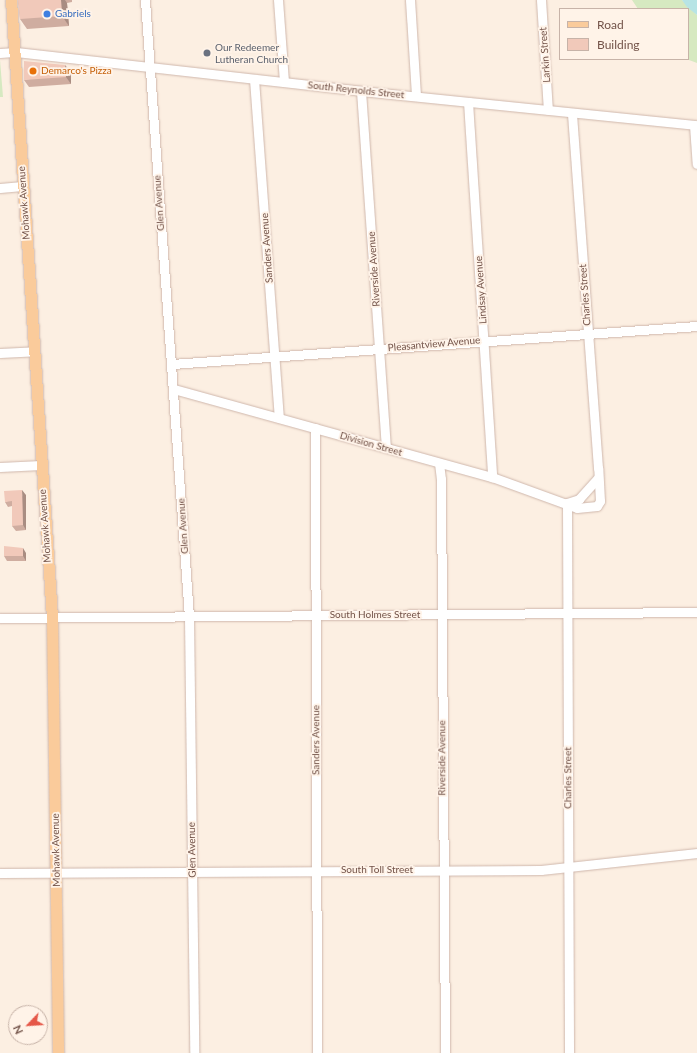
<!DOCTYPE html>
<style>
body{margin:0}
#map{position:relative;width:697px;height:1053px;overflow:hidden;background:#fcefe2;font-family:Lato,sans-serif}
div>[style]{position:absolute}
[style*='--x']{left:calc(var(--x)*1px);top:calc(var(--y)*1px);width:calc(var(--w)*1px);rotate:calc(var(--a)*1deg)}
.green>*{inset:0;background:#d6e9c1}
.water>*{inset:0;background:#b7e4e5}
.roads{filter:drop-shadow(0 0 1px #cfb7ac) drop-shadow(0 0 1px #cfb7ac)}
.minor>*{height:9px;margin:-4.5px;padding:0 4.5px;transform-origin:4.5px;border-radius:4.5px;background:#fff}
.major>*{height:11px;margin:-5.5px;padding:0 5.5px;transform-origin:5.5px;border-radius:5.5px;background:#facb9b}
.wall>*{inset:0;background:#cfada0}
.shaded-wall>*{inset:0;background:#a98d82}
.building>*{inset:0;background:#f1c9ba}
.dots>*{width:11px;height:11px;translate:-50% -50%;box-sizing:border-box;border:2px solid #fff3e8;border-radius:50%}
span{translate:-50% -50%;white-space:nowrap;text-align:center;line-height:1.15;-webkit-text-stroke:3.5px #fff3e8;paint-order:stroke}
.shop-label{font-size:10px;color:#366cbe}
.left{translate:0 -50%;text-align:left}
.worship-label{font-size:10px;color:#5b616d}
.street-label{font-size:10px;color:#735349}
.food-label{font-size:10px;color:#c56008}
.legend{position:absolute;left:559px;top:8px;width:130px;height:52px;box-sizing:border-box;background:#fff3e8;border:1px solid #c7b3a8;margin:0;padding:5px 7px;list-style:none;font-size:12px;color:#735349}
.legend li{display:flex;align-items:center;gap:8px;height:20px}
.legend b{width:20px;border:1px solid #c7b3a8}
.north{position:absolute;left:8px;top:1005px;width:40px;height:40px;box-sizing:border-box;background:#fff3e8;border:1px solid #c7b3a8;border-radius:50%;rotate:245deg;font-size:11px;font-weight:700;line-height:16px;text-align:center;color:#735349}
.north::after{content:'';display:block;margin:auto;width:14px;height:18px;background:#e55748;clip-path:polygon(50% 0,100% 100%,50% 72%,0 100%)}
</style>
<div id="map">
<div class="green">
<i style="clip-path:polygon(632px 0,682px 0,697px 15px,697px 63px,689px 60px,688px 9px,638px 9px)"></i>
<i style="clip-path:polygon(0 60px,3px 97px,0 97px)"></i>
</div>
<div class="water">
<i style="clip-path:polygon(682px 0,697px 0,697px 15px,687px 7px)"></i>
</div>
<div class="roads">
<div class="minor">
<i style="--x:145;--y:0;--w:619;--a:85.92"></i>
<i style="--x:189;--y:617;--w:436;--a:89.3"></i>
<i style="--x:278;--y:0;--w:82;--a:85.8"></i>
<i style="--x:410;--y:0;--w:96;--a:86.4"></i>
<i style="--x:541;--y:0;--w:110;--a:86.4"></i>
<i style="--x:0;--y:53;--w:16;--a:-4"></i>
<i style="--x:16;--y:52;--w:347;--a:6.4"></i>
<i style="--x:361;--y:91;--w:338;--a:5.8"></i>
<i style="--x:254;--y:79;--w:339;--a:85.8"></i>
<i style="--x:361;--y:91;--w:357;--a:86"></i>
<i style="--x:468;--y:102;--w:376;--a:86.3"></i>
<i style="--x:694;--y:125;--w:39;--a:86"></i>
<i style="--x:0;--y:188;--w:22;--a:-5"></i>
<i style="--x:0;--y:353;--w:35;--a:-3"></i>
<i style="--x:172;--y:364;--w:526;--a:-4.14"></i>
<i style="--x:174;--y:389;--w:330;--a:15.5"></i>
<i style="--x:492;--y:477;--w:90;--a:20"></i>
<i style="--x:577;--y:508;--w:20;--a:-6"></i>
<i style="--x:597;--y:506;--w:6;--a:-59"></i>
<i style="--x:600;--y:501;--w:33;--a:-93"></i>
<i style="--x:598;--y:468;--w:356;--a:-94.2"></i>
<i style="--x:315;--y:428;--w:625;--a:89.82"></i>
<i style="--x:439;--y:463;--w:16;--a:83"></i>
<i style="--x:441;--y:479;--w:574;--a:89.6"></i>
<i style="--x:0;--y:467;--w:41;--a:-2.8"></i>
<i style="--x:567;--y:503;--w:550;--a:89.79"></i>
<i style="--x:567;--y:503;--w:13;--a:-18"></i>
<i style="--x:579;--y:499;--w:28;--a:-48"></i>
<i style="--x:0;--y:618;--w:697;--a:-0.49"></i>
<i style="--x:0;--y:873;--w:541;--a:-0.32"></i>
<i style="--x:541;--y:870;--w:157;--a:-6.2"></i>
</div>
<div class="major">
<i style="--x:11;--y:0;--w:618;--a:86.2"></i>
<i style="--x:52;--y:617;--w:436;--a:89.2"></i>
</div>
</div>
<div class="wall">
<i style="clip-path:polygon(18px 0,72px 0,72px 2px,67px 3px,69px 26px,27px 29px,20px 19px)"></i>
<i style="clip-path:polygon(71px 72px,71px 84px,29px 87px,24px 80px)"></i>
<i style="clip-path:polygon(26px 495px,26px 530px,16px 531px,12px 526px,12px 506px,8px 507px,5px 502px)"></i>
<i style="clip-path:polygon(26px 553px,26px 561px,7px 561px,4px 556px)"></i>
</div>
<div class="shaded-wall">
<i style="clip-path:polygon(61px 0,65px 0,67px 3px,69px 26px,62px 16px)"></i>
<i style="clip-path:polygon(65px 65px,71px 72px,71px 84px,66px 77px)"></i>
<i style="clip-path:polygon(22px 490px,26px 495px,26px 530px,23px 525px)"></i>
<i style="clip-path:polygon(23px 548px,26px 553px,26px 561px,23px 556px)"></i>
</div>
<div class="building">
<i style="clip-path:polygon(18px 0,61px 0,62px 16px,20px 19px)"></i>
<i style="clip-path:polygon(24px 61px,65px 65px,66px 77px,24px 80px)"></i>
<i style="clip-path:polygon(22px 490px,23px 525px,12px 526px,12px 501px,5px 502px,4px 491px)"></i>
<i style="clip-path:polygon(4px 546px,23px 548px,23px 556px,4px 556px)"></i>
</div>
<div class="dots">
<i style="left:47px;top:14px;background:#3f7fe0"></i>
<i style="left:207px;top:53px;background:#6b7280"></i>
<i style="left:33px;top:71px;background:#e8710a"></i>
</div>
<div class="shop-label">
<span class="left" style="left:55px;top:14px">Gabriels</span>
</div>
<div class="worship-label">
<span class="left" style="left:215px;top:53px">Our Redeemer<br>Lutheran Church</span>
</div>
<div class="street-label">
<span style="left:545px;top:55px;rotate:-94deg">Larkin Street</span>
<span style="left:356px;top:90px;rotate:6deg">South Reynolds Street</span>
<span style="left:24px;top:203px;rotate:-94deg">Mohawk Avenue</span>
<span style="left:159px;top:203px;rotate:-94deg">Glen Avenue</span>
<span style="left:267px;top:248px;rotate:-94deg">Sanders Avenue</span>
<span style="left:374px;top:269px;rotate:-94deg">Riverside Avenue</span>
<span style="left:481px;top:290px;rotate:-94deg">Lindsay Avenue</span>
<span style="left:585px;top:295px;rotate:-94deg">Charles Street</span>
<span style="left:434px;top:344px;rotate:-5deg">Pleasantview Avenue</span>
<span style="left:371px;top:444px;rotate:16deg">Division Street</span>
<span style="left:45px;top:526px;rotate:-94deg">Mohawk Avenue</span>
<span style="left:183px;top:526px;rotate:-94deg">Glen Avenue</span>
<span style="left:375px;top:615px">South Holmes Street</span>
<span style="left:316px;top:740px;rotate:-90deg">Sanders Avenue</span>
<span style="left:442px;top:758px;rotate:-90deg">Riverside Avenue</span>
<span style="left:568px;top:778px;rotate:-90deg">Charles Street</span>
<span style="left:56px;top:850px;rotate:-91deg">Mohawk Avenue</span>
<span style="left:192px;top:850px;rotate:-91deg">Glen Avenue</span>
<span style="left:377px;top:870px">South Toll Street</span>
</div>
<div class="food-label">
<span class="left" style="left:41px;top:71px">Demarco's Pizza</span>
</div>
<ul class="legend">
<li><b style="height:5px;background:#facb9b"></b>Road</li>
<li><b style="height:11px;background:#f1c9ba"></b>Building</li>
</ul>
<div class="north">N</div>
</div>
